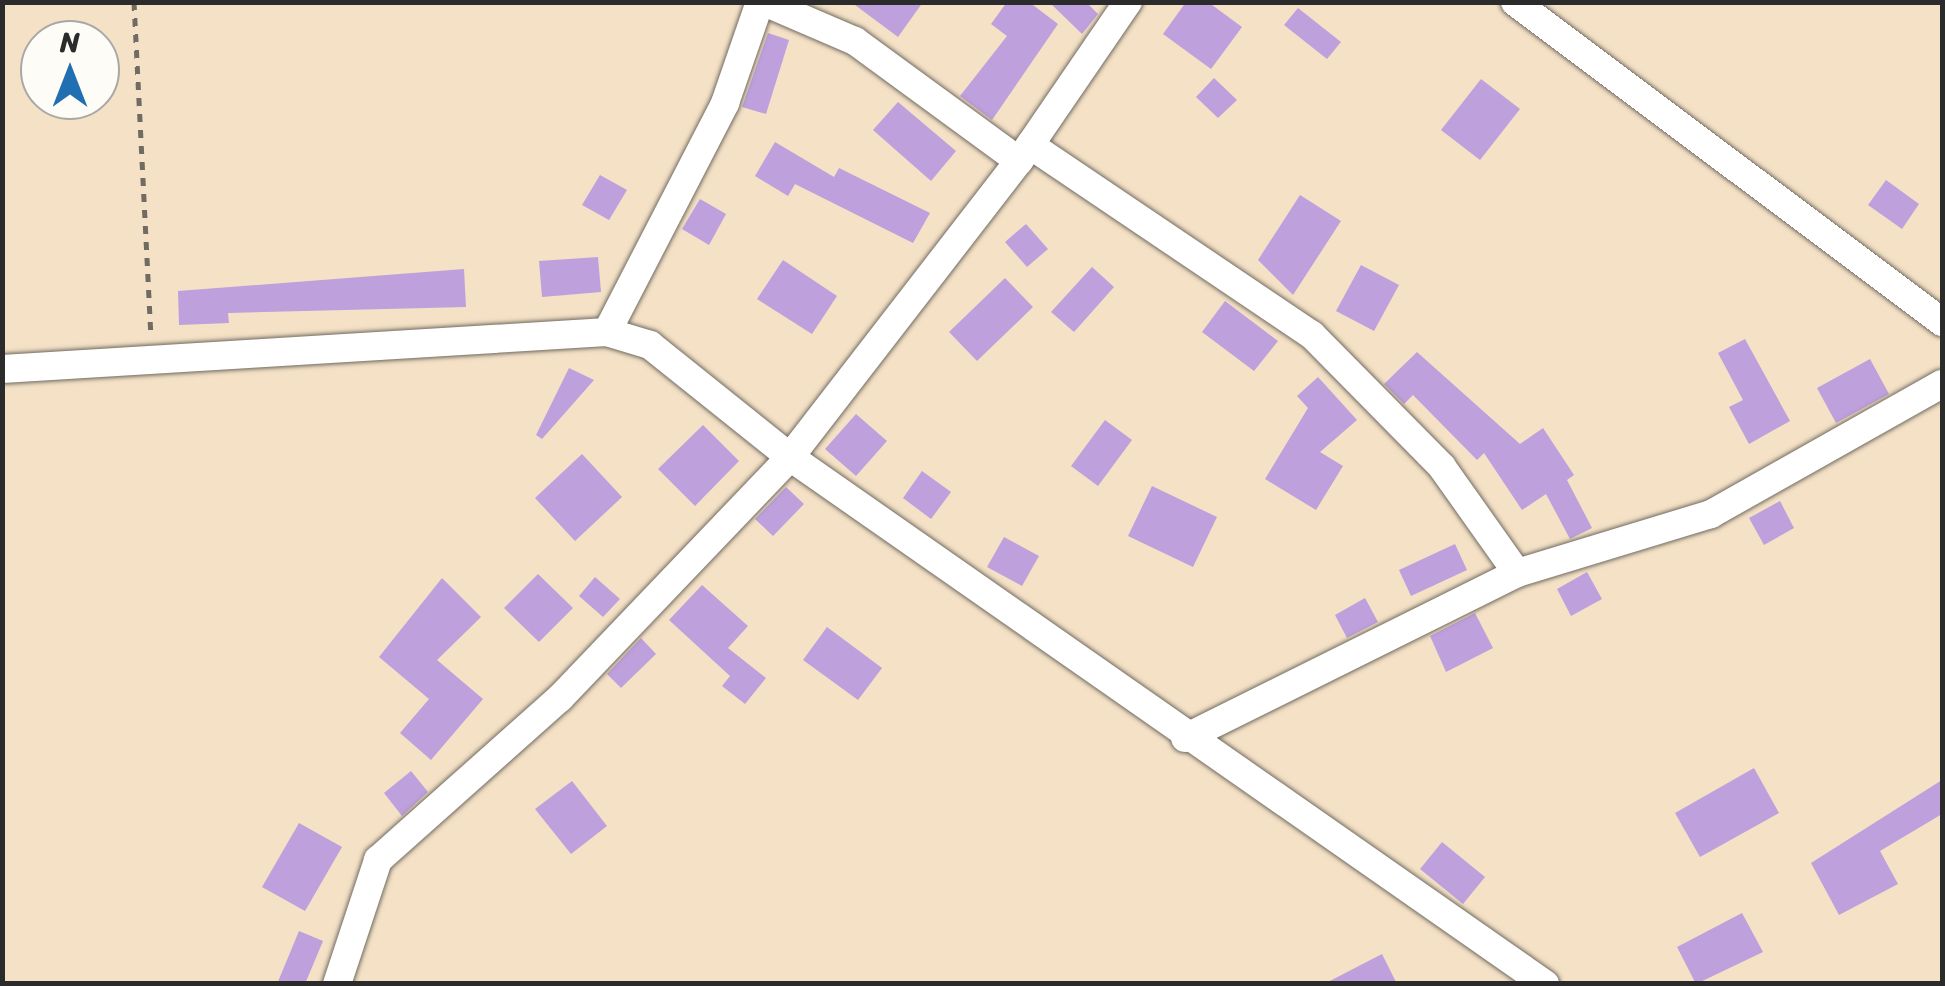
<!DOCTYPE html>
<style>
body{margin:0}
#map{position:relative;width:1945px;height:986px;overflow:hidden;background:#f4e1c6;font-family:Sriracha,sans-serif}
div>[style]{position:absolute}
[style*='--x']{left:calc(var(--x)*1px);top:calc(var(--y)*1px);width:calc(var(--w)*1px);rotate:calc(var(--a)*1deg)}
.building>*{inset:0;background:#bea0dd}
.path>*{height:5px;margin-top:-2.5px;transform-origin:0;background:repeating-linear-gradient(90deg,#716b61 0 8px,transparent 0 16px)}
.roads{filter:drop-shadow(0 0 2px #716b61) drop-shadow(0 0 2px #716b61)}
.minor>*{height:28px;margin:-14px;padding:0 14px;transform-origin:14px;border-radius:14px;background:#fff}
span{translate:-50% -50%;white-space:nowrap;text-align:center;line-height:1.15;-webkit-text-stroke:10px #fdfcf7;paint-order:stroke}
.frame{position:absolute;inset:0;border:5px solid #2b2b2b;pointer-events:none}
.north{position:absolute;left:20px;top:20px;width:100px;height:100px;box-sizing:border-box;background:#fdfcf7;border:2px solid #a9a8a5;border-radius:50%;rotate:0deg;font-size:28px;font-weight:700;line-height:40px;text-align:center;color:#2b2b2b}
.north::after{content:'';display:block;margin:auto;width:35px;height:45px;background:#1f6fb2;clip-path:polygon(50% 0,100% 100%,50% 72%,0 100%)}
</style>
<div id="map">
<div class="building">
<i style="clip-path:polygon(851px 2px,923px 2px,898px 37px)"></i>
<i style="clip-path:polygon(1007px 2px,1029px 2px,1058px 24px,992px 120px,960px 96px,1007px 36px,991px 24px)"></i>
<i style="clip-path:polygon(1049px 2px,1086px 2px,1098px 14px,1082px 34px)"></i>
<i style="clip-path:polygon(1186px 2px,1208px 2px,1242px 27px,1211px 69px,1163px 34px)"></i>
<i style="clip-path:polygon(1298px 8px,1341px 42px,1327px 59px,1284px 25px)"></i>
<i style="clip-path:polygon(768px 33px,789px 40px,766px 114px,742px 107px)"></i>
<i style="clip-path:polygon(1214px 78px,1237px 100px,1218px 118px,1196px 97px)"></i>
<i style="clip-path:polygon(1481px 79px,1520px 109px,1480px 160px,1441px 130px)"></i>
<i style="clip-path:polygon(898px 102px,956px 151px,931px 181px,873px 130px)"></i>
<i style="clip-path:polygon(775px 142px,834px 177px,839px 168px,930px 213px,913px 243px,795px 184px,788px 196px,755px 176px)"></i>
<i style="clip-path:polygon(600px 175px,627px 190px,609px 220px,582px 205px)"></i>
<i style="clip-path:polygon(1886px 180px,1919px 204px,1902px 229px,1868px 205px)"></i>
<i style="clip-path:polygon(1300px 195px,1341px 221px,1293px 295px,1258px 260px)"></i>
<i style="clip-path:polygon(700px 199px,726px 214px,709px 245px,682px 229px)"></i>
<i style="clip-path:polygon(1026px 224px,1048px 249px,1027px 267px,1005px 242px)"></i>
<i style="clip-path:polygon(598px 257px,601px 292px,542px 297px,539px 261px)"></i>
<i style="clip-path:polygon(783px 260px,837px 296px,812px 334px,757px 299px)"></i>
<i style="clip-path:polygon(1361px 265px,1399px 285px,1374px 331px,1336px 311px)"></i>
<i style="clip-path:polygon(1092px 267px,1114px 287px,1074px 332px,1051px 312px)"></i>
<i style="clip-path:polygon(464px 269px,466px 307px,228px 313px,229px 323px,179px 325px,178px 291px)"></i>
<i style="clip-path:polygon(1005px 278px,1033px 307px,977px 361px,949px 332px)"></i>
<i style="clip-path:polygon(1225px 301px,1278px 341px,1254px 371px,1202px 332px)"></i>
<i style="clip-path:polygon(1745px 339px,1790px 421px,1749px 444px,1729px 407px,1743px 400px,1718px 353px)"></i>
<i style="clip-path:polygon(1417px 352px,1520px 444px,1543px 428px,1574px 475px,1567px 480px,1592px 528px,1570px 539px,1546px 494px,1522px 510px,1484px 453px,1477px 460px,1413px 395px,1404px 404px,1384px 384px)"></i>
<i style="clip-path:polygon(1870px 359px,1889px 394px,1836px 423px,1817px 388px)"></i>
<i style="clip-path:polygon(569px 368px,594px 380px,542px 439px,536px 435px)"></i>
<i style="clip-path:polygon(1318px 377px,1357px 420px,1320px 452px,1343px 466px,1316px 510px,1265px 479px,1308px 408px,1297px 396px)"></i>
<i style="clip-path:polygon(856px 414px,887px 441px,856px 476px,825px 449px)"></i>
<i style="clip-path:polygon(1105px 420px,1132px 440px,1098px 486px,1071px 466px)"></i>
<i style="clip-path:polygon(703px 425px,739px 461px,695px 506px,658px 469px)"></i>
<i style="clip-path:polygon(582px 454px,622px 497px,575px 541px,535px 498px)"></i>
<i style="clip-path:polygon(922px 471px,951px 492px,931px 519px,903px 498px)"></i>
<i style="clip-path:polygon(1152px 486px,1217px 517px,1193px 567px,1128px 536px)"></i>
<i style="clip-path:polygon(786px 487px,804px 504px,773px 536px,755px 519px)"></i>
<i style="clip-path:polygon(1780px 501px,1794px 528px,1764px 545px,1749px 518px)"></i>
<i style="clip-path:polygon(1004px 537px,1039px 556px,1022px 586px,987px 567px)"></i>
<i style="clip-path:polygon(1455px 544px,1467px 570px,1411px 596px,1399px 570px)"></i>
<i style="clip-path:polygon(1587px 572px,1602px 599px,1571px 616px,1557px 589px)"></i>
<i style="clip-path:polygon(538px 574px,573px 608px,539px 642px,504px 608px)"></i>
<i style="clip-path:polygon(595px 577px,620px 599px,603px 617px,579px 596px)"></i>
<i style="clip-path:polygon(442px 578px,481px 617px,437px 660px,483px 699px,431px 760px,400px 733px,429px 699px,379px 657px)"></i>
<i style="clip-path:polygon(702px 585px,748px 626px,728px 648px,766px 678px,745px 704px,722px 686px,730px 676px,669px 620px)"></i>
<i style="clip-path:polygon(1365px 598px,1378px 622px,1347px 638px,1335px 615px)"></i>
<i style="clip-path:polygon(1475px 613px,1493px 648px,1446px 672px,1430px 636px)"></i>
<i style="clip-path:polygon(827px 627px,882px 668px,858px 700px,803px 660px)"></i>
<i style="clip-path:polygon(641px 638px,656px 654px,621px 688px,607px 674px)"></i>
<i style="clip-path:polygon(1754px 768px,1779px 813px,1700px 857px,1675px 813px)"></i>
<i style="clip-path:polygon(411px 771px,428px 792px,402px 816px,384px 793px)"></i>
<i style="clip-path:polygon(1942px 780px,1942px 814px,1880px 851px,1898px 884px,1839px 915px,1811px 863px)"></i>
<i style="clip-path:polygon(572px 781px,607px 826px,571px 854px,535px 809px)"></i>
<i style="clip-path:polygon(299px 823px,342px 847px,305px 911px,262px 887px)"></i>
<i style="clip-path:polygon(1442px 842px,1485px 877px,1463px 904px,1420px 869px)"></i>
<i style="clip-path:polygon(1742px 913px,1763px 952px,1696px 984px,1677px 947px)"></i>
<i style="clip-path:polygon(299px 931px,323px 941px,305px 984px,277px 984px)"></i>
<i style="clip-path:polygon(1382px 954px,1397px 984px,1324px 984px)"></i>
</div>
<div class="path">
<i style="--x:134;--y:2;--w:332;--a:87.1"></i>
</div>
<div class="roads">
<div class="minor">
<i style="--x:764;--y:2;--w:99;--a:23.2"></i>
<i style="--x:855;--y:41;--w:203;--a:36.2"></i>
<i style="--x:1515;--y:2;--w:534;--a:36.85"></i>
<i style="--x:1030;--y:145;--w:340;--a:34"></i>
<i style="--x:1312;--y:335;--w:185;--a:45.4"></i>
<i style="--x:1442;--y:467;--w:130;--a:54.7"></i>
<i style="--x:607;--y:332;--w:258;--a:-62.7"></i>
<i style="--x:725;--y:103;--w:107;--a:-70.9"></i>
<i style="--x:2;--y:369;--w:606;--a:-3.5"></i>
<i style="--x:607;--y:332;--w:45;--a:16.8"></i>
<i style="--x:650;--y:345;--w:179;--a:38.7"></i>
<i style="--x:790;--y:457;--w:921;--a:34.92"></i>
<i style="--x:1185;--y:738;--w:371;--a:-26.4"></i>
<i style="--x:1517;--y:573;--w:203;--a:-16.9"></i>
<i style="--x:1711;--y:514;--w:265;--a:-29.4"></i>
<i style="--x:337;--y:984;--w:131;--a:-71.7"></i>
<i style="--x:378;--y:860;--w:244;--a:-41.7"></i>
<i style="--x:560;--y:698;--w:333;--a:-46.3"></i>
<i style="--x:790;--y:457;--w:374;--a:-52.3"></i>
<i style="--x:1019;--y:161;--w:193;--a:-55.6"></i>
</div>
</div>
<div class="frame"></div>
<div class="north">N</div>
</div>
